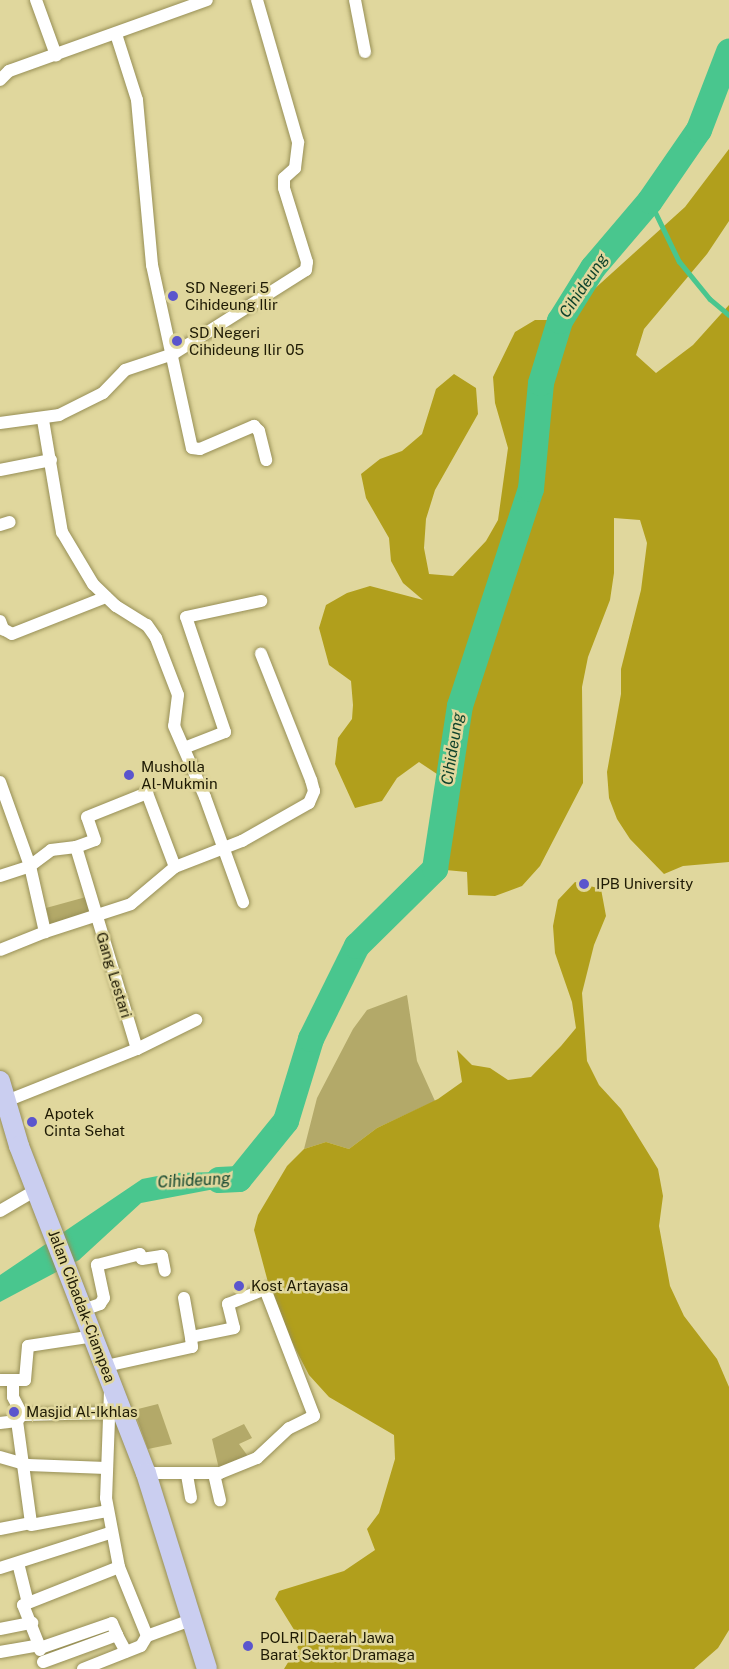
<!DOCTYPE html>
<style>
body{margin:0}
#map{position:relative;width:729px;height:1669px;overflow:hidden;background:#e0d79d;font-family:"Public Sans",sans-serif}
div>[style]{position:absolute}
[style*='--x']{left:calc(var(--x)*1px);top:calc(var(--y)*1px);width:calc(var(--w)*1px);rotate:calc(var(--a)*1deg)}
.green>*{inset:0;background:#b3a969}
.forest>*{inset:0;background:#b19f1c}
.water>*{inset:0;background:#49c68e}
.stream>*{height:4.5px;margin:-2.25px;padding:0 2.25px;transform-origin:2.25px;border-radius:2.25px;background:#49c68e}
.river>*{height:26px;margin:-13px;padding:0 13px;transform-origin:13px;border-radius:13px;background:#49c68e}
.roads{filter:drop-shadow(0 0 2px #978f56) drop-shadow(0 0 2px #978f56)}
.minor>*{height:12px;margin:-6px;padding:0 6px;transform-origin:6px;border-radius:6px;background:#fff}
.trunk>*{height:20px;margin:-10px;padding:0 10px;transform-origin:10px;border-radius:10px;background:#cacef0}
.dots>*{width:16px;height:16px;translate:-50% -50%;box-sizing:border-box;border:3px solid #e0d79d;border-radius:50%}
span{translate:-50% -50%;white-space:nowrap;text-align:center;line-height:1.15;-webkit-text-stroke:5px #e0d79d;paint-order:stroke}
.poi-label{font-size:15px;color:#1e1a04}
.left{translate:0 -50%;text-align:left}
.street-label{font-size:15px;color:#1e1a04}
.water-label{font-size:16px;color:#0f432c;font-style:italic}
</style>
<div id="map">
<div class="green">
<i style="clip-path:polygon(86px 897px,90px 914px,51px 927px,46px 908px)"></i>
<i style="clip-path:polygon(407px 995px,417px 1061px,435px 1101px,377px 1128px,349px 1149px,326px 1142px,304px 1149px,317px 1098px,353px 1029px,367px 1010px)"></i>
<i style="clip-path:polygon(158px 1404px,172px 1444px,148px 1449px,134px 1410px)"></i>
<i style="clip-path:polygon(244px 1424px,252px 1438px,239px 1444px,250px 1459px,219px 1469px,212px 1439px)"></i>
</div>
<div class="forest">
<i style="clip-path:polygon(729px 149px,729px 221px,707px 254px,644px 329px,636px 355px,656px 373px,693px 345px,729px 305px,729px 862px,683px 866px,664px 874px,630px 839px,617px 819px,609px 798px,607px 772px,621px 694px,621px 669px,641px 590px,647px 543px,640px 520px,614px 518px,614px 573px,610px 600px,588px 657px,582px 687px,583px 783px,540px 866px,522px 886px,495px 896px,468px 895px,467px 872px,435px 869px,446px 827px,440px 776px,419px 762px,397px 778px,382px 801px,355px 808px,335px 764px,338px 738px,352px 719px,353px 705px,351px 681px,329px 665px,319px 628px,326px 605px,347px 593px,370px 586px,423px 600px,403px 583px,391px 561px,389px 538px,366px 498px,361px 474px,380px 459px,402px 451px,422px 434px,436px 389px,454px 374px,476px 388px,478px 414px,435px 490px,426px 519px,424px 548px,429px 574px,453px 576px,486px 541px,498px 520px,508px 448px,495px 403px,493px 377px,515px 332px,535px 320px,560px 320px,685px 207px)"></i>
<i style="clip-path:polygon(575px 882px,601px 889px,606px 916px,594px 945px,582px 993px,587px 1061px,599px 1085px,621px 1109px,658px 1169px,663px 1196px,659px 1226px,670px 1286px,684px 1316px,717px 1359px,729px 1387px,729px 1630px,718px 1648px,694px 1669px,284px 1669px,301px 1641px,275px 1599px,279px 1591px,344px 1571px,375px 1550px,367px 1529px,379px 1513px,395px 1459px,394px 1435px,329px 1397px,309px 1375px,280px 1319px,269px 1286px,254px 1230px,258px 1215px,287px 1166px,304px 1149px,326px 1142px,349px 1149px,377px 1128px,438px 1099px,462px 1082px,457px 1050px,472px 1065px,490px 1068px,508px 1080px,531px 1077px,561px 1046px,576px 1028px,572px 1002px,555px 953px,553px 926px,558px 900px)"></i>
</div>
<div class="water">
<i style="clip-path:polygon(243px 1164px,253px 1174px,241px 1184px,141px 1203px,79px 1260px,0 1302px,0 1275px,142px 1179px,173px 1173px,221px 1172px)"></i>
</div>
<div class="stream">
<i style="--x:650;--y:201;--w:67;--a:64.2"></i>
<i style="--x:679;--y:261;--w:49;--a:50.8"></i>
<i style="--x:710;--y:299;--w:25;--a:40"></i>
</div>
<div class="river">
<i style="--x:219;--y:1180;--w:20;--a:-3"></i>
<i style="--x:239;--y:1179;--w:75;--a:-51"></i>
<i style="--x:286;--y:1121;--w:86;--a:-73"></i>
<i style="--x:311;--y:1039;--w:104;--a:-63.7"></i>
<i style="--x:357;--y:946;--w:110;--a:-44.6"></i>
<i style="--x:435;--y:869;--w:165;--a:-81.3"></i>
<i style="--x:460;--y:706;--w:228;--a:-71.9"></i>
<i style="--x:531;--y:489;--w:106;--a:-84.6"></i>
<i style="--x:541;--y:383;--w:65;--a:-73"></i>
<i style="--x:560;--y:321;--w:62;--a:-58.1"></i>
<i style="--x:593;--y:268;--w:88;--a:-49.6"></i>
<i style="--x:650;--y:201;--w:86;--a:-55.4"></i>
<i style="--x:699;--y:130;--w:84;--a:-69"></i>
</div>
<div class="roads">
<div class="minor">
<i style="--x:36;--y:0;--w:59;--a:70"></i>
<i style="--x:355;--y:0;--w:53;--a:79.1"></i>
<i style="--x:116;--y:34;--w:69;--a:72.3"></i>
<i style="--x:137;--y:100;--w:166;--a:84.8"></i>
<i style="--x:152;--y:265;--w:187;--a:77.7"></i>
<i style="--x:192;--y:448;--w:8;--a:7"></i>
<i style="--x:200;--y:449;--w:59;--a:-23.1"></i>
<i style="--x:254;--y:426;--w:7;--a:45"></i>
<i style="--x:259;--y:431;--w:30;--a:76"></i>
<i style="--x:0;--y:80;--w:13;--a:-45"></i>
<i style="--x:9;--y:71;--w:210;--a:-19.7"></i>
<i style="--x:43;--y:420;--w:114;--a:80.4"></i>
<i style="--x:62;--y:532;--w:61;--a:59.2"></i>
<i style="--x:93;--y:584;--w:32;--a:44"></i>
<i style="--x:116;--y:606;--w:36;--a:32"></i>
<i style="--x:147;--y:625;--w:16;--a:55"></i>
<i style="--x:156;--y:638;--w:61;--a:68.9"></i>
<i style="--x:178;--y:695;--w:31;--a:97"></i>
<i style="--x:174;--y:726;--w:77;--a:66.4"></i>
<i style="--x:205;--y:797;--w:112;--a:70.1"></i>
<i style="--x:0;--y:423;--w:60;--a:-7.7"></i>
<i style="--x:59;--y:415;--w:49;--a:-26.6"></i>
<i style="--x:103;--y:393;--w:32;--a:-46"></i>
<i style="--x:125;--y:370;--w:51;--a:-18.4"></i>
<i style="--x:173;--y:354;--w:157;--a:-32.3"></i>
<i style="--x:306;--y:270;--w:8;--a:-83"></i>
<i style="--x:307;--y:262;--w:77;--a:-107.3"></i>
<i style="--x:284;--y:188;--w:10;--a:-90"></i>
<i style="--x:284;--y:178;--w:15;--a:-42"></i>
<i style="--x:295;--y:168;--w:26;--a:-83"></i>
<i style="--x:298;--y:142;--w:148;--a:-106.1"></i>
<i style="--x:0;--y:470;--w:52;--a:-11.1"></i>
<i style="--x:0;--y:525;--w:10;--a:-17"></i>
<i style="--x:0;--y:621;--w:9;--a:69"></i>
<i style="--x:3;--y:629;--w:10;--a:29"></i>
<i style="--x:12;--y:634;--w:101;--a:-21.5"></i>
<i style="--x:184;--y:748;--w:44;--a:-21.3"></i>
<i style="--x:225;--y:732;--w:121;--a:-108.7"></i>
<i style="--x:186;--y:617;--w:77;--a:-12"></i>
<i style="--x:0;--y:782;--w:89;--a:70.3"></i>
<i style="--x:30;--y:866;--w:68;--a:77.2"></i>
<i style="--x:45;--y:932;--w:48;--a:158.2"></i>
<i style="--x:76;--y:847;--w:20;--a:-20"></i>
<i style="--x:95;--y:840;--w:24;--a:-109"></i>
<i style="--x:87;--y:817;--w:65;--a:-21.8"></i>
<i style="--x:147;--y:793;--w:79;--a:69.3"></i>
<i style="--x:0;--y:876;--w:32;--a:-18"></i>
<i style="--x:30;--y:866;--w:26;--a:-37"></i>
<i style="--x:51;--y:850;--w:25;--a:-7"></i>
<i style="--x:76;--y:847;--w:211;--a:73.2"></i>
<i style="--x:137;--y:1049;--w:146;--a:158.3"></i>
<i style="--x:45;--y:932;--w:90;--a:-18"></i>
<i style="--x:131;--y:904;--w:57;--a:-40.1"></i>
<i style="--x:175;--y:867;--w:72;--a:-21.2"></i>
<i style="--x:242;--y:841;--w:77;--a:-29.6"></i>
<i style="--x:309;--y:803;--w:13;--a:-67"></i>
<i style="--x:314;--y:791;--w:11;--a:-105"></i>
<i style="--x:311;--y:780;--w:136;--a:-111.6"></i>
<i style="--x:137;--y:1049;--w:66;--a:-26.2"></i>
<i style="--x:0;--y:1211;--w:42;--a:-30.3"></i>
<i style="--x:184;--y:1298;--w:40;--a:80"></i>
<i style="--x:83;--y:1310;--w:18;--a:-19"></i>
<i style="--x:100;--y:1304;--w:7;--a:-56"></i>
<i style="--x:104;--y:1298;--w:34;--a:-102"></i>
<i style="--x:97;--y:1265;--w:44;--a:-14.3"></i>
<i style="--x:140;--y:1254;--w:5;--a:68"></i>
<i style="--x:142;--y:1259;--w:20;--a:-9"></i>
<i style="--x:162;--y:1256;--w:15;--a:79"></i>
<i style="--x:106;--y:1366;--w:88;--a:-12.5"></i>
<i style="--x:192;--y:1347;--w:10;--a:-96"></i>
<i style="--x:191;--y:1337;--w:44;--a:-11.8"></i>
<i style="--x:234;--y:1328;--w:25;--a:-104"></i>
<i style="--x:228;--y:1304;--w:40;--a:-22"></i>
<i style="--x:265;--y:1289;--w:136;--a:68.9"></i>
<i style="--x:314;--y:1416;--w:28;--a:154"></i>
<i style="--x:289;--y:1428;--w:44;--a:136.8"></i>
<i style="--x:257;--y:1458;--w:40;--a:158"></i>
<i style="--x:220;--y:1473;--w:74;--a:180"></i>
<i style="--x:0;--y:1380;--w:25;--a:0"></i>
<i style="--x:25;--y:1380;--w:34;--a:-85"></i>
<i style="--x:28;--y:1346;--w:67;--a:-8.6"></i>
<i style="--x:13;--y:1380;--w:17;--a:90"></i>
<i style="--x:13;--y:1397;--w:20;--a:63"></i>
<i style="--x:110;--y:1391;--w:107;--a:92.1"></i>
<i style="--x:106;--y:1498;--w:70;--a:79.3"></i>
<i style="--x:119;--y:1567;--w:74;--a:67.9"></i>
<i style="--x:147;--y:1636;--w:47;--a:-20"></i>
<i style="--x:0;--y:1423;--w:17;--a:-7"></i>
<i style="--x:17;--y:1421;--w:8;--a:-50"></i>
<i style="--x:22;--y:1415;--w:87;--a:-1.3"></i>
<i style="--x:0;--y:1457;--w:29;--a:16"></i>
<i style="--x:28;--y:1465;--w:78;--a:2.2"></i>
<i style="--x:214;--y:1474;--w:27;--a:77"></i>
<i style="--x:187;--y:1475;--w:23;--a:80"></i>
<i style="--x:31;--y:1525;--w:77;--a:-10.4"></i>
<i style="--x:0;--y:1529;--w:32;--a:-11"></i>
<i style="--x:31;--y:1523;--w:103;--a:-97.8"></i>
<i style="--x:18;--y:1563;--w:41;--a:76"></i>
<i style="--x:0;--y:1568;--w:115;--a:-17.7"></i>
<i style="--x:0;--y:1629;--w:33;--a:-11"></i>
<i style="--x:39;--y:1645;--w:43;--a:-111.8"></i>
<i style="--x:23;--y:1605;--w:103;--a:-21.6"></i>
<i style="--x:40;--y:1648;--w:76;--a:-19.1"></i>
<i style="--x:112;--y:1623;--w:13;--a:67"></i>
<i style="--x:0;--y:1652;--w:40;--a:-10"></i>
<i style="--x:39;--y:1645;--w:5;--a:79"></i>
<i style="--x:43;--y:1662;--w:79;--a:-20"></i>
<i style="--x:117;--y:1635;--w:19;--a:62"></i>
<i style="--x:83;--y:1669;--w:62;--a:-21.6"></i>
<i style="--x:141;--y:1646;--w:12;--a:-59"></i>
</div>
<div class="trunk">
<i style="--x:0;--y:1081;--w:68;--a:73.7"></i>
<i style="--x:19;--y:1146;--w:351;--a:68.8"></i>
<i style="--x:146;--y:1473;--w:205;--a:72.7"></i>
</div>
</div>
<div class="dots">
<i style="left:173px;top:296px;background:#5b55cd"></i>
<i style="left:177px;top:341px;background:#5b55cd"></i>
<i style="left:129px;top:775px;background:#5b55cd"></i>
<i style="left:584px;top:884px;background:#5b55cd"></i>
<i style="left:32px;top:1122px;background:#5b55cd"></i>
<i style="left:239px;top:1286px;background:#5b55cd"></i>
<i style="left:14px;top:1412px;background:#5b55cd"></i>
<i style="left:248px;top:1646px;background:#5b55cd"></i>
</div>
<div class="poi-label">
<span class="left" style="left:185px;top:296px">SD Negeri 5<br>Cihideung Ilir</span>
<span class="left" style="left:189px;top:341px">SD Negeri<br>Cihideung Ilir 05</span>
<span class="left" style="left:141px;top:775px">Musholla<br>Al-Mukmin</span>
<span class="left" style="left:596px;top:884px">IPB University</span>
<span class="left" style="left:44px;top:1122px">Apotek<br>Cinta Sehat</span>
<span class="left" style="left:251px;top:1286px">Kost Artayasa</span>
<span class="left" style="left:26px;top:1412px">Masjid Al-Ikhlas</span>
<span class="left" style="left:260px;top:1646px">POLRI Daerah Jawa<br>Barat Sektor Dramaga</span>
</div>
<div class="street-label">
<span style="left:114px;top:975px;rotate:73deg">Gang Lestari</span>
<span style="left:82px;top:1306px;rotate:69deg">Jalan Cibadak-Ciampea</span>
</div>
<div class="water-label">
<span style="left:584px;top:286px;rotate:-56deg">Cihideung</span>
<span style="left:453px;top:749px;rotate:-81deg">Cihideung</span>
<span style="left:194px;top:1181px;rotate:-3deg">Cihideung</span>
</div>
</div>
